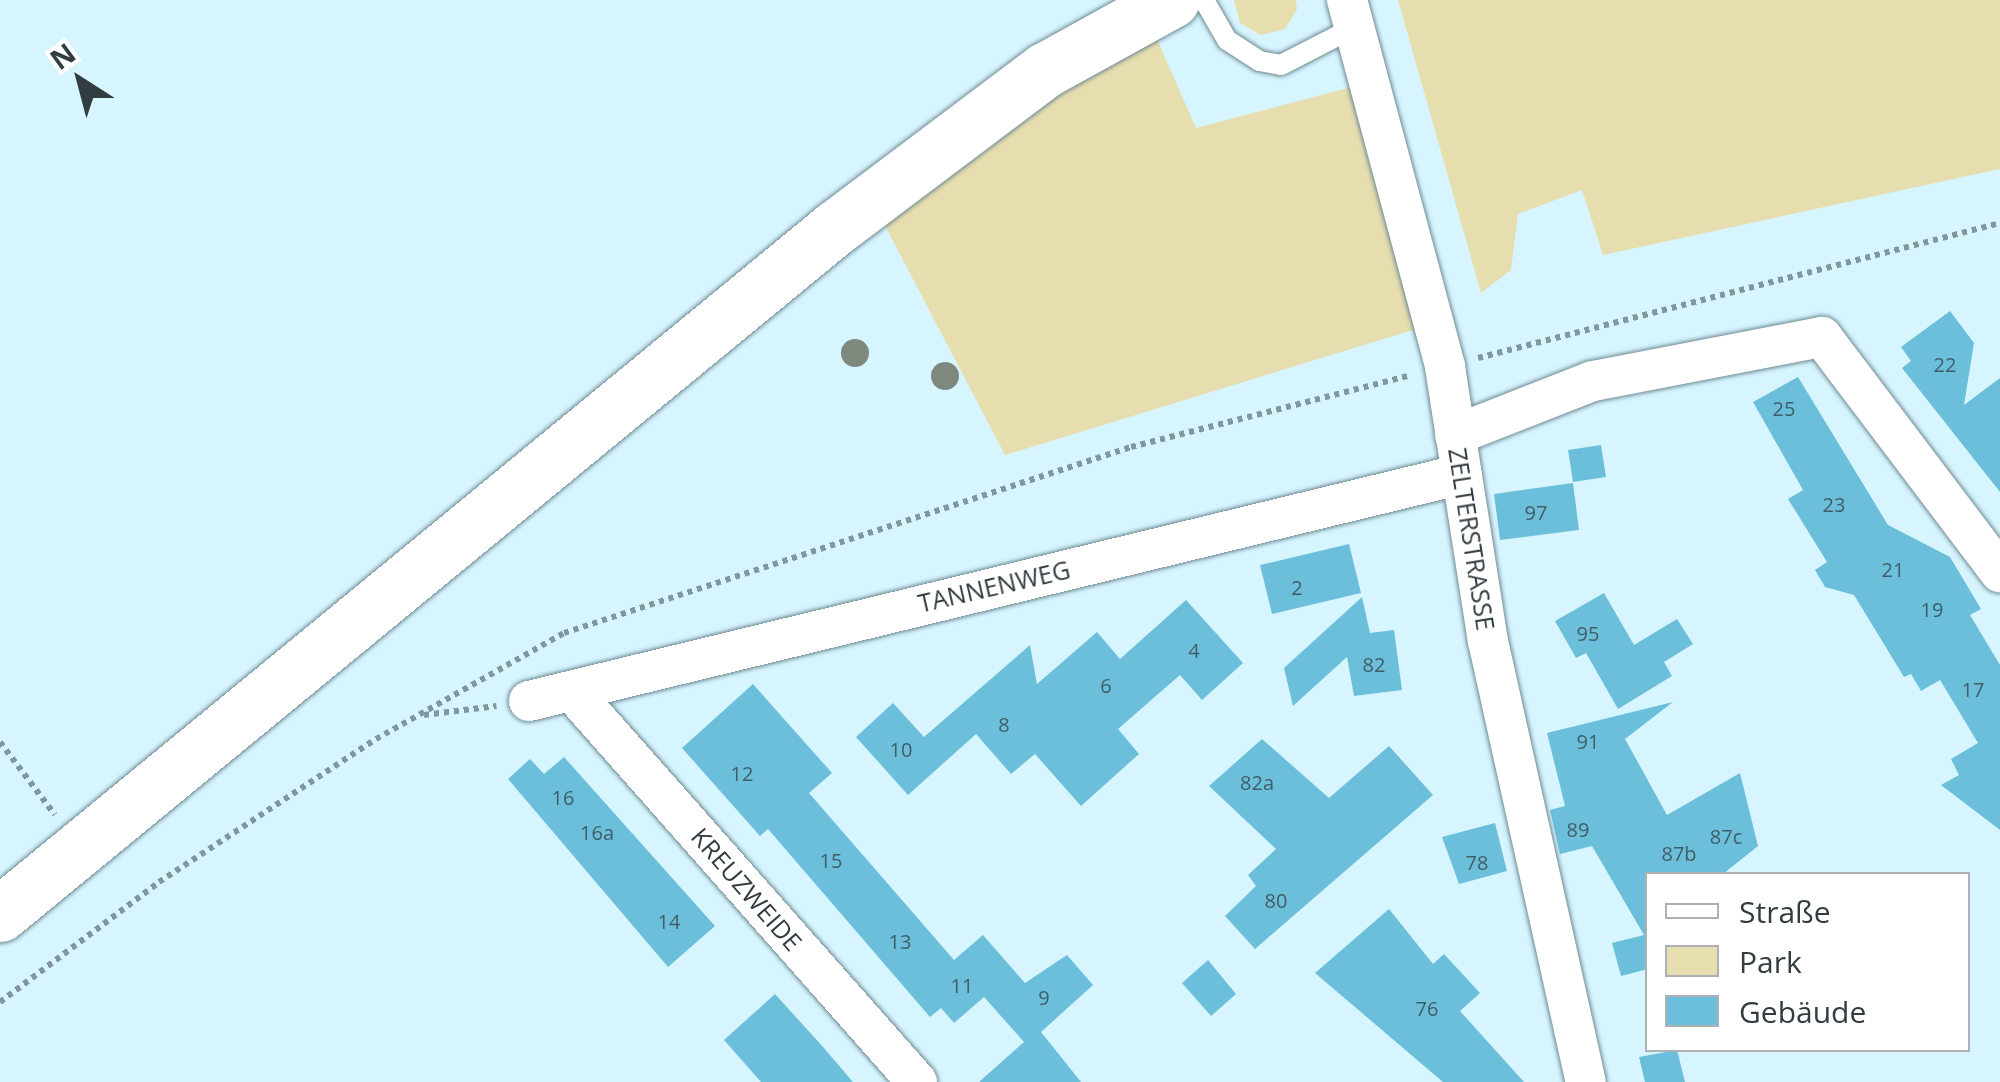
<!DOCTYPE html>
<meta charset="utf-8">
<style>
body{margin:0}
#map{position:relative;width:2000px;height:1082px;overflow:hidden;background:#d7f5ff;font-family:"Open Sans",sans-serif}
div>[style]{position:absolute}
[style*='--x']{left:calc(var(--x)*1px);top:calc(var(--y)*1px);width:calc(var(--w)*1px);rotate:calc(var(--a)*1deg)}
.green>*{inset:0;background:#e7deaf}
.building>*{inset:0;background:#6bbfda}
.path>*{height:6px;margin-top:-3px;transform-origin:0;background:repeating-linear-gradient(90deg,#82969d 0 5px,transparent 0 10px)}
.roads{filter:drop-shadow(0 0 2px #6f8a93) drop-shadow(0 0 2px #6f8a93)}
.lane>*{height:20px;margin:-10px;padding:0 10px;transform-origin:10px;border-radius:10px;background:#fff}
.street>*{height:40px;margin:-20px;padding:0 20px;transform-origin:20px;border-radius:20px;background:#fff}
.secondary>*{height:55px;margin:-27.5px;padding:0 27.5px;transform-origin:27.5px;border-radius:27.5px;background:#fff}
.trees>*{width:28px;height:28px;margin:-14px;border-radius:50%;background:#7e887c}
span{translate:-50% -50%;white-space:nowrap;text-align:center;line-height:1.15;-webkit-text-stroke:10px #fff;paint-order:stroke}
.number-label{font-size:20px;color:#405e67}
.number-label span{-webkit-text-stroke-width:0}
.street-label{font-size:25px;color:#323d41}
.legend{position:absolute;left:1645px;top:872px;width:325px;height:180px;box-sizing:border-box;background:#fff;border:2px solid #adb1b3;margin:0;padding:12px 18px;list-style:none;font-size:30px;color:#323d41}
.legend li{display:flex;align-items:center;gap:20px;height:50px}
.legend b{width:50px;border:2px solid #adb1b3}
.north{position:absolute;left:30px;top:30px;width:100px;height:100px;-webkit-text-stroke:8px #fff;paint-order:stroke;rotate:324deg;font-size:28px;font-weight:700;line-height:40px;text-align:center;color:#323d41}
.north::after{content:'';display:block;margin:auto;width:35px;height:45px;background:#323d41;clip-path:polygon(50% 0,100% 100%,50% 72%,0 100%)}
</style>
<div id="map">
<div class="green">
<i style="clip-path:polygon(1234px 0,1296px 0,1297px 9px,1285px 29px,1261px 35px,1240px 23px)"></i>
<i style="clip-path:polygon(1398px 0,2000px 0,2000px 169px,1603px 255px,1582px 190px,1518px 214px,1511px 270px,1481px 293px)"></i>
<i style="clip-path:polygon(1152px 28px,1196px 128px,1352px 87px,1416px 329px,1005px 455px,882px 220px)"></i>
</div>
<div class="building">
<i style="clip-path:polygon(1950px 311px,1974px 343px,1964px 405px,2000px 378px,2000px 492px,1902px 368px,1911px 361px,1901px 347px)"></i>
<i style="clip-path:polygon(1798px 377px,1888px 525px,1950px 557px,1981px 609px,1970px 615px,2000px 665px,2000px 830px,1941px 785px,1959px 775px,1951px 759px,1978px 743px,1940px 680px,1921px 691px,1911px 674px,1904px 677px,1854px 595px,1825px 587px,1815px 570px,1827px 562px,1788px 499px,1803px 490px,1753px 402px)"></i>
<i style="clip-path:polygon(1601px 445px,1606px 477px,1573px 482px,1568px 450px)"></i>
<i style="clip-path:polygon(1573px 483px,1579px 530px,1500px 540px,1494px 494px)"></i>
<i style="clip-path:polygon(1349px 544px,1361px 593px,1272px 614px,1260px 565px)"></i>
<i style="clip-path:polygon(1604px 593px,1634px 645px,1677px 619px,1693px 644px,1664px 662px,1672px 676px,1618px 709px,1586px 653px,1576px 658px,1555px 621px)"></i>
<i style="clip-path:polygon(1362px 597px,1370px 633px,1394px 630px,1402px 690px,1354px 696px,1347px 657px,1293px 706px,1284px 668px)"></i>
<i style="clip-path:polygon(1186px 600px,1243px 663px,1202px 700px,1180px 675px,1118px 729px,1139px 754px,1081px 806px,1035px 754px,1011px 774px,976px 734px,908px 795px,856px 737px,893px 703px,924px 737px,1030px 645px,1037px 684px,1097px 632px,1120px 659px)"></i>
<i style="clip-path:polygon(753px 684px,832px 773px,809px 793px,954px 960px,983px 935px,1025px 983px,1067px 955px,1093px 985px,1041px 1032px,1081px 1082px,979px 1082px,1024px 1042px,984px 997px,954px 1023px,941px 1008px,930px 1017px,768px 829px,760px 836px,682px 748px)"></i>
<i style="clip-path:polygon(1673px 702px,1625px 739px,1667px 815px,1740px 773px,1758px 846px,1723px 874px,1648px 874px,1648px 969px,1621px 976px,1612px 943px,1644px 935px,1592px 846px,1560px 854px,1550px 810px,1565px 806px,1547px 733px)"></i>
<i style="clip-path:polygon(1262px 739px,1329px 798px,1389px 746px,1433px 795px,1255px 949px,1225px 916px,1256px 886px,1248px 875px,1276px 849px,1209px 786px)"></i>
<i style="clip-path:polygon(564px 757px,715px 926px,668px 967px,508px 779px,530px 759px,544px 774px)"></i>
<i style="clip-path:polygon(1495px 823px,1507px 871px,1459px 884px,1442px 837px)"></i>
<i style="clip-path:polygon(1389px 909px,1433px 964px,1444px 954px,1480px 993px,1460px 1011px,1524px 1082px,1443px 1082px,1315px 973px)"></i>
<i style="clip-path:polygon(1208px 960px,1236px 994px,1211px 1016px,1182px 983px)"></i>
<i style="clip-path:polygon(775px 994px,824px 1048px,853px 1082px,761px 1082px,724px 1040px)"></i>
<i style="clip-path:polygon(1677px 1050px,1685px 1082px,1645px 1082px,1639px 1057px)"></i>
</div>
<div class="path">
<i style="--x:1478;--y:358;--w:539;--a:-14.5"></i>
<i style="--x:424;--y:715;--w:73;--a:-7.1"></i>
<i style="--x:0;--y:742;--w:91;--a:53"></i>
<i style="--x:0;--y:1002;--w:199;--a:-37"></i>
<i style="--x:159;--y:882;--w:260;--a:-33.4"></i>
<i style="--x:376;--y:739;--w:216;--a:-29.4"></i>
<i style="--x:564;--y:633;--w:597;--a:-18.16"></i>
<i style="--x:1131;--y:447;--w:286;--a:-14.4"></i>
</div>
<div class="roads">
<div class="lane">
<i style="--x:1204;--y:0;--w:46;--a:60.1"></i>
<i style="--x:1227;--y:40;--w:38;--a:33"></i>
<i style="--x:1259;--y:61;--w:22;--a:10"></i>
<i style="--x:1281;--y:65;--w:85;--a:-27.2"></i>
</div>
<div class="street">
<i style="--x:1347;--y:0;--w:380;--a:75"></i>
<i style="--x:1445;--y:367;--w:277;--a:81.1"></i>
<i style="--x:1488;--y:641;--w:452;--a:77.5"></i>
<i style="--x:1455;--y:435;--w:148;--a:-21.4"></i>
<i style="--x:1593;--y:381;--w:233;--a:-10.9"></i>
<i style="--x:1822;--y:337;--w:295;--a:52.9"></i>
<i style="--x:576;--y:696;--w:515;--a:48.54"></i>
<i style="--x:529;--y:701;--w:960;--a:-13.67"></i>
</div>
<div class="secondary">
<i style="--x:0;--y:914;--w:1081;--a:-39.41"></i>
<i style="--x:835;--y:228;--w:263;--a:-37"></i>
<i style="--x:1045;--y:70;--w:145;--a:-28.9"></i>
</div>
</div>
<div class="trees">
<i style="left:855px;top:353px"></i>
<i style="left:945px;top:376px"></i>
</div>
<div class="number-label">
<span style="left:1945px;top:364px">22</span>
<span style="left:1784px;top:408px">25</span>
<span style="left:1834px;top:504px">23</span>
<span style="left:1536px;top:512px">97</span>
<span style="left:1893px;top:569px">21</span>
<span style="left:1297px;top:587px">2</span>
<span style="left:1932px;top:609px">19</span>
<span style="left:1588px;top:633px">95</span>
<span style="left:1194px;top:650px">4</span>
<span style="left:1374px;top:664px">82</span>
<span style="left:1106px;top:685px">6</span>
<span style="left:1973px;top:689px">17</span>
<span style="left:1004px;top:724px">8</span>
<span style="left:1588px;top:741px">91</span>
<span style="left:901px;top:749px">10</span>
<span style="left:742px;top:773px">12</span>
<span style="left:1257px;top:782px">82a</span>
<span style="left:563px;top:797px">16</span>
<span style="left:1578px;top:829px">89</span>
<span style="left:597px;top:832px">16a</span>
<span style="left:1726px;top:836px">87c</span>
<span style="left:1679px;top:853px">87b</span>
<span style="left:831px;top:860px">15</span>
<span style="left:1477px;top:862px">78</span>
<span style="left:1276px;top:900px">80</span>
<span style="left:669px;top:921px">14</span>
<span style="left:900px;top:941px">13</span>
<span style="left:962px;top:985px">11</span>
<span style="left:1044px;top:997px">9</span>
<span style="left:1427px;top:1008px">76</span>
</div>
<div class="street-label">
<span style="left:1472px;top:539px;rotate:81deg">ZELTERSTRASSE</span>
<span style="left:994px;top:586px;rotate:-13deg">TANNENWEG</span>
<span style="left:747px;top:889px;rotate:49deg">KREUZWEIDE</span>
</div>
<ul class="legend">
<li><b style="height:12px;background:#fff"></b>Straße</li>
<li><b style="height:28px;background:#e7deaf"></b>Park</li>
<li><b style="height:28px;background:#6bbfda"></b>Gebäude</li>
</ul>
<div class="north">N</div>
</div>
